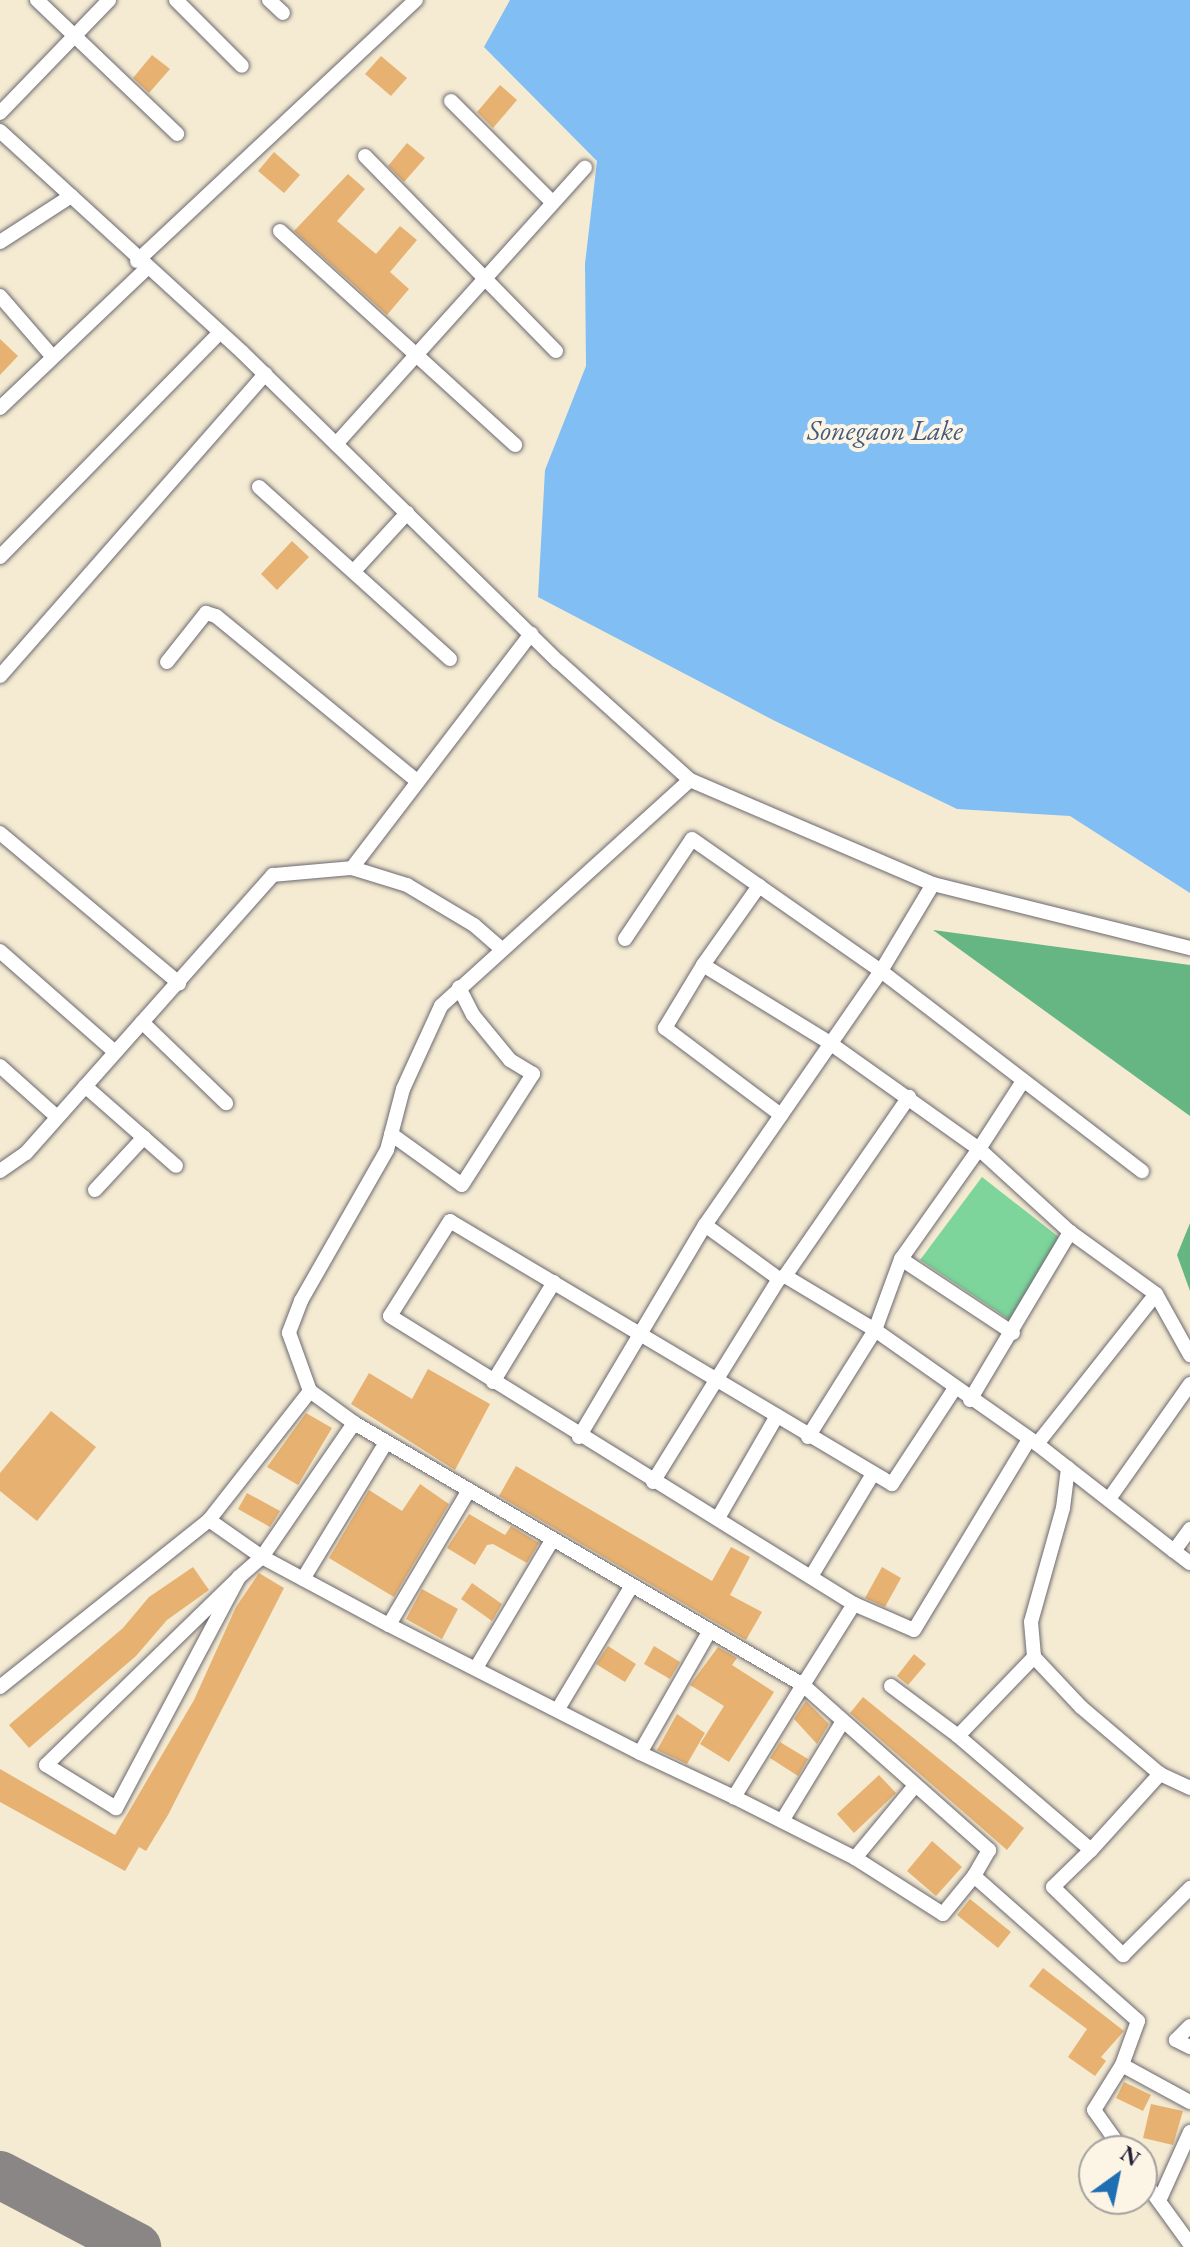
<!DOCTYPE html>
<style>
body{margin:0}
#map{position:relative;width:1190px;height:2247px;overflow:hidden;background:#f4ebd2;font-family:"EB Garamond",serif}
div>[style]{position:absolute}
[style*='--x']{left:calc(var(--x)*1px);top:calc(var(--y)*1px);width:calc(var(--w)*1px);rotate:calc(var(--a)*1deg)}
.green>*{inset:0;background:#7dd59b}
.forest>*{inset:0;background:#66b683}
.water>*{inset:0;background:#80bef3}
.taxiway>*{height:48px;margin:-24px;padding:0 24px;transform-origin:24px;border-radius:24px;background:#8b8686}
.building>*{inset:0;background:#e7b271}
.roads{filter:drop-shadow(0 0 2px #6c6870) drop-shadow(0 0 2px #6c6870)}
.street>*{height:14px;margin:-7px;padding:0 7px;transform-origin:7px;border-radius:7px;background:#fff}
span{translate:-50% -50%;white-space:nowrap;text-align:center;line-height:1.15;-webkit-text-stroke:8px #fcf5e5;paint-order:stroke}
.water-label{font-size:28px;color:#43597b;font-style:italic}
.north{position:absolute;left:1078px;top:2135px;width:80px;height:80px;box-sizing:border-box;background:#fcf5e5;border:2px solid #a5a1a1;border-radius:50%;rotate:33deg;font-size:22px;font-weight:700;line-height:32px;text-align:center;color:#22223b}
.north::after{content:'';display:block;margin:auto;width:28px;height:36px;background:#1f6fb2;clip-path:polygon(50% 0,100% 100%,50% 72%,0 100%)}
</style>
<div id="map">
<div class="green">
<i style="clip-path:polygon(982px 1177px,1060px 1238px,1010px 1320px,920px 1260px)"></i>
</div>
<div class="forest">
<i style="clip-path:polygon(933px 930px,1190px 965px,1190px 1117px,1190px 1116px)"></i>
<i style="clip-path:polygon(1190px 1223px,1190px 1291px,1177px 1255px)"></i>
</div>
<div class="water">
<i style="clip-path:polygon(510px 0,1190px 0,1190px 893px,1070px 816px,957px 809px,775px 721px,538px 597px,545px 470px,586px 366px,585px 264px,597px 161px,484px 47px)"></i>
</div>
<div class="taxiway">
<i style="--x:0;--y:2175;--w:155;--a:27.7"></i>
</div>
<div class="building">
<i style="clip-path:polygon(152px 55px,170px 69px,149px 93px,133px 78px)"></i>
<i style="clip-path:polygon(381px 56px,407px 78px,391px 96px,365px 74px)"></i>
<i style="clip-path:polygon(500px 85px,517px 100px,493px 128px,477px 112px)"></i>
<i style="clip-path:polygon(407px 143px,425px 158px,404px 182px,388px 166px)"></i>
<i style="clip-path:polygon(274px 152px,300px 175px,284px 193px,258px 171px)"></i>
<i style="clip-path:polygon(348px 174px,365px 189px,337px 221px,376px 254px,400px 226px,417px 240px,390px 272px,409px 289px,387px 315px,294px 231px)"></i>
<i style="clip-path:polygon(0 339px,18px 356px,0 375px)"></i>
<i style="clip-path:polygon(292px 541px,309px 557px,277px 590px,261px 574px)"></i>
<i style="clip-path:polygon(428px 1369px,490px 1404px,455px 1470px,351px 1404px,369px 1373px,412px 1399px)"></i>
<i style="clip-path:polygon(51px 1411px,96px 1447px,37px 1521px,0 1491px,0 1473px)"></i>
<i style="clip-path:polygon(306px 1413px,332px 1428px,298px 1485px,267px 1467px)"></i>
<i style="clip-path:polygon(516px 1466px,712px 1581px,731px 1547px,750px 1557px,730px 1595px,762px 1612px,746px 1640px,499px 1496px)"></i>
<i style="clip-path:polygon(420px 1484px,449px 1504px,394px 1597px,329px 1558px,369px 1490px,402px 1511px)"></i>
<i style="clip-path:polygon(247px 1493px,280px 1511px,270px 1527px,238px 1509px)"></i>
<i style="clip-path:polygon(469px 1514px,505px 1535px,511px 1526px,539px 1543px,527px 1563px,493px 1544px,487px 1545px,475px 1565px,447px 1548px)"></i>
<i style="clip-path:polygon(193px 1567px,209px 1590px,167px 1620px,136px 1656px,29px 1748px,9px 1725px,123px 1628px,149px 1597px)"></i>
<i style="clip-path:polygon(882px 1567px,901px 1578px,885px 1607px,865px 1598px)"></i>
<i style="clip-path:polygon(259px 1573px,284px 1588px,168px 1815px,146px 1851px,139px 1847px,125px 1871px,0 1802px,0 1769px,115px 1835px,194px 1700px,236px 1607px)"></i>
<i style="clip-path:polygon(472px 1583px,502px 1604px,492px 1621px,461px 1599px)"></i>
<i style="clip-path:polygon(422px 1589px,458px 1609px,442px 1639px,406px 1619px)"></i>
<i style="clip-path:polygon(608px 1646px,636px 1664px,625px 1682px,596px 1664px)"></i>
<i style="clip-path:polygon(654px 1646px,680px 1662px,670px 1679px,644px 1664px)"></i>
<i style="clip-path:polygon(718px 1647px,737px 1658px,732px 1665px,774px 1692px,729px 1762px,700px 1744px,724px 1706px,690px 1685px)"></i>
<i style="clip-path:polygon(914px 1654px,926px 1664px,908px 1685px,897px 1676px)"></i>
<i style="clip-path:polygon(863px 1697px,1024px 1828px,1007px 1850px,850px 1713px)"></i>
<i style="clip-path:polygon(806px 1701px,829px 1724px,817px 1744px,794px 1719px)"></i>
<i style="clip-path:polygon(677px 1714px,705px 1733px,687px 1764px,657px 1750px)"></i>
<i style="clip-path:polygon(780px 1742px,808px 1759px,798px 1776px,770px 1758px)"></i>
<i style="clip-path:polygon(879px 1775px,896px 1793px,854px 1833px,837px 1814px)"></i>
<i style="clip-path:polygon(932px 1841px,962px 1867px,936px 1896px,907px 1871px)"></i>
<i style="clip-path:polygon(970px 1899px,1011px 1932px,998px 1948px,957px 1915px)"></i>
<i style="clip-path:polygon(1043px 1968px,1124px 2031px,1101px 2057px,1106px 2061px,1095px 2076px,1068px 2057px,1087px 2029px,1029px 1986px)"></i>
<i style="clip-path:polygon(1124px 2082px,1151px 2095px,1143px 2111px,1116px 2098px)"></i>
<i style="clip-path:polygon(1151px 2104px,1183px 2111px,1173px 2145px,1143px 2138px)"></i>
</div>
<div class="roads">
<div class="street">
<i style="--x:37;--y:0;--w:194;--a:43.7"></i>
<i style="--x:176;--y:0;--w:93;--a:45"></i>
<i style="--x:269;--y:0;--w:19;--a:43"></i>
<i style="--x:451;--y:101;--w:143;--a:45"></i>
<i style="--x:0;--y:113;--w:157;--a:-46"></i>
<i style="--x:0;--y:131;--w:328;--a:42.4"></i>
<i style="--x:242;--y:352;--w:443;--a:44.4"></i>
<i style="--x:559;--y:662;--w:176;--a:42"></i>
<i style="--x:690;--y:780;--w:264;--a:23.2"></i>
<i style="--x:365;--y:156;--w:273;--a:45.6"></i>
<i style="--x:280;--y:231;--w:318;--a:42.3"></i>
<i style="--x:0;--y:242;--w:85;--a:-32.9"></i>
<i style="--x:137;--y:261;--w:382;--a:-43.1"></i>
<i style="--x:0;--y:296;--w:79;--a:49.1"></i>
<i style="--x:0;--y:408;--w:202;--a:-43.6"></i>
<i style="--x:336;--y:444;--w:372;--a:-48"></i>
<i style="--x:259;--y:487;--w:257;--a:42"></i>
<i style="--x:0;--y:557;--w:313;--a:-45.6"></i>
<i style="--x:354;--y:571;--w:79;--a:-47.6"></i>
<i style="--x:167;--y:662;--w:63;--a:-51.5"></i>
<i style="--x:206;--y:613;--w:10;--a:17"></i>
<i style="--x:216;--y:616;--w:261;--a:39.4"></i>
<i style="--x:0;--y:676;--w:402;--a:-48.7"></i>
<i style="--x:690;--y:780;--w:336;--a:137.8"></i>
<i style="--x:441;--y:1006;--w:91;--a:114.6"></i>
<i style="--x:403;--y:1089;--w:63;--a:104.7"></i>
<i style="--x:387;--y:1150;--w:174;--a:119.7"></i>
<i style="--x:301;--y:1301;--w:34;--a:111"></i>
<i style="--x:289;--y:1333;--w:62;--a:70.1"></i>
<i style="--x:310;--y:1391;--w:54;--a:36"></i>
<i style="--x:354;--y:1423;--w:520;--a:30.26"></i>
<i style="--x:803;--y:1685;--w:132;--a:121.6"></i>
<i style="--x:734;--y:1797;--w:136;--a:26.8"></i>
<i style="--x:855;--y:1858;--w:104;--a:32.5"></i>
<i style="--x:943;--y:1914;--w:49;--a:-50.8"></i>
<i style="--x:0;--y:833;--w:234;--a:40"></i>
<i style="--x:352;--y:868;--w:58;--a:17.2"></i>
<i style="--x:407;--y:885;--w:78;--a:30.8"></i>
<i style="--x:474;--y:925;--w:35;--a:41"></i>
<i style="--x:625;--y:939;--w:120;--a:-56.2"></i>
<i style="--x:692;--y:839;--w:82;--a:35"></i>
<i style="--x:0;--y:951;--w:153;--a:41.3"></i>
<i style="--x:703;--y:965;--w:74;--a:121.1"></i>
<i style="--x:665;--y:1028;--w:145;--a:36.9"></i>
<i style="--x:142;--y:1022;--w:117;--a:44"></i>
<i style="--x:0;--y:1066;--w:76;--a:41.8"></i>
<i style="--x:1023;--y:1081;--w:81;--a:122.9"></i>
<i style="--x:979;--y:1149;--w:183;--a:-144.6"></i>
<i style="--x:830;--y:1043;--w:149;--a:-148.4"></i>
<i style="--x:703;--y:965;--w:97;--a:-54.7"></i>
<i style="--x:759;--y:886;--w:149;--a:34.9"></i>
<i style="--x:881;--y:971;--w:329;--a:37.5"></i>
<i style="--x:85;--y:1086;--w:121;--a:41.3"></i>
<i style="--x:391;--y:1134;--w:87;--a:35.7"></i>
<i style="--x:462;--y:1185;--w:132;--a:-57.4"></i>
<i style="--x:533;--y:1074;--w:27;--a:-149"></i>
<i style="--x:510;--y:1060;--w:58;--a:-129.4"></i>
<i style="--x:473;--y:1015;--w:31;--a:-117"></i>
<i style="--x:0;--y:1171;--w:32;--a:-35"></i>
<i style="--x:26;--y:1153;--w:372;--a:-48.4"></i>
<i style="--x:273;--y:875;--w:79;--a:-5.1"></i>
<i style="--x:352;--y:868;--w:295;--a:-52.6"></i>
<i style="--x:95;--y:1190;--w:72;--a:-47.2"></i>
<i style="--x:705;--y:1225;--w:92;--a:36.1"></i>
<i style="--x:779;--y:1279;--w:7;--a:-27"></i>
<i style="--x:785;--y:1276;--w:105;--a:31"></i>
<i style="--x:875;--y:1330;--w:198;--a:35.1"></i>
<i style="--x:1037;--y:1444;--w:174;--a:38"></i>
<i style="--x:785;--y:1276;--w:218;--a:-55.3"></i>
<i style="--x:1013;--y:1333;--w:134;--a:-146.5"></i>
<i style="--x:901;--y:1259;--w:135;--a:-54.7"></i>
<i style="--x:979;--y:1149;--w:123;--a:42.4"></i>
<i style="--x:1070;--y:1232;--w:106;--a:35.8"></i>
<i style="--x:1156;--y:1294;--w:70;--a:60.9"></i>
<i style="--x:493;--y:1382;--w:117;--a:-58.6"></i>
<i style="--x:955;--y:1388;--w:115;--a:123.3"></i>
<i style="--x:892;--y:1484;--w:514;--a:-149.25"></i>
<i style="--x:450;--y:1221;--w:112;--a:122.3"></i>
<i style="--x:390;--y:1316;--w:546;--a:31.83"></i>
<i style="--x:854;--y:1604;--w:96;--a:122.2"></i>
<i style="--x:803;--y:1685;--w:249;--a:41.6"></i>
<i style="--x:989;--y:1850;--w:30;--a:120"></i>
<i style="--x:974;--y:1876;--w:219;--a:41.5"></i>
<i style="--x:1138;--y:2021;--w:47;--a:110"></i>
<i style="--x:1122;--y:2065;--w:77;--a:28.6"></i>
<i style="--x:970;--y:1400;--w:196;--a:-59.2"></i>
<i style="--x:579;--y:1437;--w:247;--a:-59.3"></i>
<i style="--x:705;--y:1225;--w:309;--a:-55.3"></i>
<i style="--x:881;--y:971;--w:101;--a:-59.1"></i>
<i style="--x:933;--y:884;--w:265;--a:14"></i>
<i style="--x:808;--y:1437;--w:126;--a:-57.9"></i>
<i style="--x:875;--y:1330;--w:76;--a:-69.9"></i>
<i style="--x:1037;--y:1444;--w:191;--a:-51.6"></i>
<i style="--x:1068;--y:1468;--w:40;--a:97.1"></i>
<i style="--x:1063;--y:1508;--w:118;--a:105.7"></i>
<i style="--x:1031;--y:1622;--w:35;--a:85"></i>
<i style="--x:1034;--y:1657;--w:69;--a:46.8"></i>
<i style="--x:1081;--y:1707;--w:104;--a:40.3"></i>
<i style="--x:1160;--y:1774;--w:33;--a:25"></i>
<i style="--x:653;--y:1482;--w:239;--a:-58.2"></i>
<i style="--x:469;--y:1490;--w:157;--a:120.7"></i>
<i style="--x:389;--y:1625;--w:282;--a:27"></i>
<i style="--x:1109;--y:1499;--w:141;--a:-54.8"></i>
<i style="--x:718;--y:1518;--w:118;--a:-60"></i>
<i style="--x:209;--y:1520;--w:65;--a:34.9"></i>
<i style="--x:262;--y:1557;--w:144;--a:28.2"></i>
<i style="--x:1190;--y:1529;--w:27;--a:126"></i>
<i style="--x:1174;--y:1551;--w:20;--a:37"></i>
<i style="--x:812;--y:1575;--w:118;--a:-58.9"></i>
<i style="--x:239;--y:1577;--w:262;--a:118"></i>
<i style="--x:116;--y:1808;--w:82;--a:-148.4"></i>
<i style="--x:46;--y:1765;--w:269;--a:-44.2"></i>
<i style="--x:239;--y:1577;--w:30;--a:-41"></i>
<i style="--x:262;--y:1557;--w:163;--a:-55.5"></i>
<i style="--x:303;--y:1579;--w:158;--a:-58.7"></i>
<i style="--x:854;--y:1604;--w:65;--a:23.4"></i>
<i style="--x:914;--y:1630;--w:223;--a:-58.9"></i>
<i style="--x:709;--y:1632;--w:139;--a:119.7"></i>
<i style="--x:640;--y:1753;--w:104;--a:25.1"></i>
<i style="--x:476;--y:1668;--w:150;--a:-59.2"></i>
<i style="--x:891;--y:1686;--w:84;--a:36.7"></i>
<i style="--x:958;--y:1736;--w:175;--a:40.6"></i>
<i style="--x:1091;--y:1850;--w:53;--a:135.8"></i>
<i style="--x:1053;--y:1887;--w:98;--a:44.2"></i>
<i style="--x:1123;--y:1955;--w:95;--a:-45"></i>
<i style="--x:0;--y:1687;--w:268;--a:-38.6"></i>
<i style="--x:209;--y:1520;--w:164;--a:-51.9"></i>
<i style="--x:558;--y:1709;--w:142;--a:-59.1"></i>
<i style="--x:958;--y:1736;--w:110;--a:-46.1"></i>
<i style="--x:782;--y:1821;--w:117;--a:-58.6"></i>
<i style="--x:1091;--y:1850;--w:103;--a:-47.8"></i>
<i style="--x:855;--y:1858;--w:92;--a:-50.3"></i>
<i style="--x:1190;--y:2026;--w:20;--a:135"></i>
<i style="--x:1176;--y:2040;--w:16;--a:27"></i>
<i style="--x:1122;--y:2065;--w:53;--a:121.9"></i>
<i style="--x:1094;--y:2110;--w:50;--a:54.7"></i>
<i style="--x:1142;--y:2178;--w:82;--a:54"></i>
<i style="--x:1159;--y:2201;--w:76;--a:-65.8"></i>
</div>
</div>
<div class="water-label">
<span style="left:885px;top:430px">Sonegaon Lake</span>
</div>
<div class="north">N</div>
</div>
